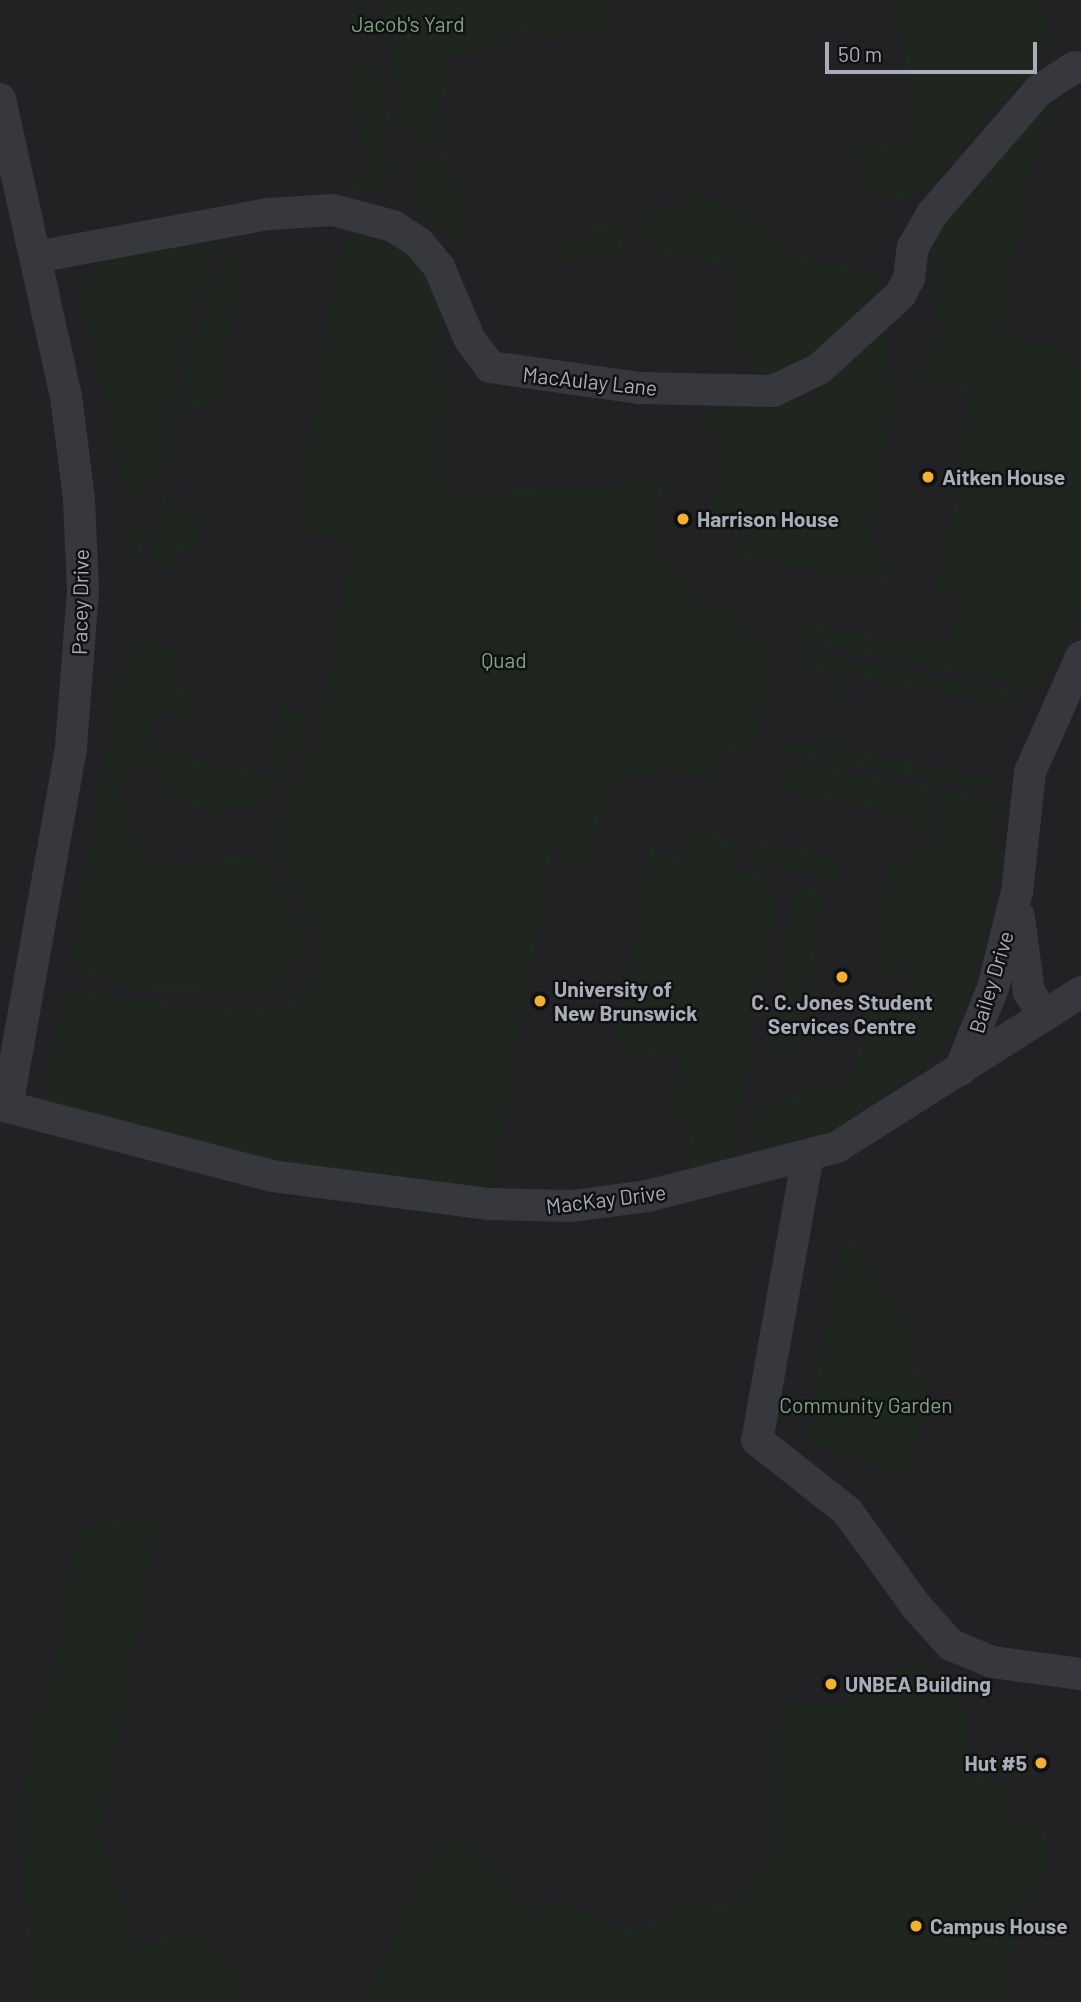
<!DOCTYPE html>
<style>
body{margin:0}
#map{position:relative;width:1081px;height:2002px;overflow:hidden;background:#161618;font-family:Barlow,sans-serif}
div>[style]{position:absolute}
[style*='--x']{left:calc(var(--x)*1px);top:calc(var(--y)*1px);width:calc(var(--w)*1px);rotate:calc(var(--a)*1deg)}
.built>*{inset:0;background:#222225}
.green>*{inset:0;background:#1e261f}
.street>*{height:32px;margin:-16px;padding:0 16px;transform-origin:16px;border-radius:16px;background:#37383d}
.dots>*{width:19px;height:19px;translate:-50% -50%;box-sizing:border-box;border:4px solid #111113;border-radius:50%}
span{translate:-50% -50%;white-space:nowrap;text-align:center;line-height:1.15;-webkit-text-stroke:5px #111113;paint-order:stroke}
.park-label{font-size:21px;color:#7fa381}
.street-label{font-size:21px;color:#a8adb8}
.poi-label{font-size:21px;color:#a8adb8;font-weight:700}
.left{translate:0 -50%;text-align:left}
.right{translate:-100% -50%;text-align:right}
.scale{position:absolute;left:825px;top:42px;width:212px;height:32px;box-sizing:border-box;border:4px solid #a8adb8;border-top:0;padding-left:9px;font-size:21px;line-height:24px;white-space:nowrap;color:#a8adb8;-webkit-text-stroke:5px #111113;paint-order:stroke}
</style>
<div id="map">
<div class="built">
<i style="clip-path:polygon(0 0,1081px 0,1081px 2002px,0 2002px)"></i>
</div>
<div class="green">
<i style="clip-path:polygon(356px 0,361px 0,365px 22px,347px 47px,348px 12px)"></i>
<i style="clip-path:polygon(379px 0,615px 0,606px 2px,610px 27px,546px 39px,543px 27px,504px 34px,506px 47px,442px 59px,448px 97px,438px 100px,445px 137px,422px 143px,404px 127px)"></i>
<i style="clip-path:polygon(894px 0,1043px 0,1051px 39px,1041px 58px,933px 181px,918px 194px,900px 199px,882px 197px,867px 185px,853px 151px,915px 140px,908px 101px,913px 99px)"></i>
<i style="clip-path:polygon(363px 59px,387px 85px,391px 121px,386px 130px,391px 169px,375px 194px,347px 189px,345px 184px,345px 179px,366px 173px,346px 66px)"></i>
<i style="clip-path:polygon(1059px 96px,1040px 128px,999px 334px,1062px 347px,1060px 356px,1081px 361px,1081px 615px,1039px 688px,800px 641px,803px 623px,932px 645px,933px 641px,951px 643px,959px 600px,935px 591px,965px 454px,961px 452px,971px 392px,916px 379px,943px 325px,931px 296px,932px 250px,945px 214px,1040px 105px)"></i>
<i style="clip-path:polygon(448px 153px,453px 182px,460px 181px,469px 227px,469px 238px,455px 243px,420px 211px,414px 177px,422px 158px)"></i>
<i style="clip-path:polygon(697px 194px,722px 199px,800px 257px,879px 272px,879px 286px,842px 329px,799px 363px,776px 373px,757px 374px,738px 342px,729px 265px,656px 252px,642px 243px,645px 210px,686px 203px,684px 197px)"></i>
<i style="clip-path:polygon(611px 225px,621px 231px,624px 250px,616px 255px,597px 248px,575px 262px,556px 260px,561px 233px,578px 240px,593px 226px)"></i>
<i style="clip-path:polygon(357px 233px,402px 248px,425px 271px,433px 288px,442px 320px,445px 400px,441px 483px,451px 493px,599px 486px,618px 492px,620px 483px,640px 480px,664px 484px,653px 543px,695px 602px,743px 610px,739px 635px,774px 641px,754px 754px,726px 750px,719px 780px,662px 770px,648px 779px,640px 769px,607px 793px,614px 802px,600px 812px,590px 869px,570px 866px,554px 841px,489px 1204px,41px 1114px,64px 990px,248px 1012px,291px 1003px,317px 980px,322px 967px,319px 939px,275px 850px,277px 821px,315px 746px,353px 541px,296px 529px,332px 288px,344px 241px)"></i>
<i style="clip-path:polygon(220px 241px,175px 379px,154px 486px,143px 493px,126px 494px,78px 288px,96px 268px,123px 256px)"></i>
<i style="clip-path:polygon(230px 244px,241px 253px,242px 266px,217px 410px,183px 404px,166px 506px,203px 512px,196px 553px,176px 550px,172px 572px,154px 566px,150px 556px,180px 392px)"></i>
<i style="clip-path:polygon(889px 335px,886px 378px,898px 382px,871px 544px,886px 546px,883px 568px,891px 570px,891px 583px,725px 555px,739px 543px,740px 533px,732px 520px,721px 518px,708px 527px,723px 429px,693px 423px,720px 408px,792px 399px,815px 405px,817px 390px,862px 348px,878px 336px)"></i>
<i style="clip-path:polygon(148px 522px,142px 554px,137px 558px,128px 551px,126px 524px)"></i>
<i style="clip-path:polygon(139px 641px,178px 650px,172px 689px,194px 691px,188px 724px,162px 703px,159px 722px,153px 722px,151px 736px,156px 737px,152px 758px,183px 750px,185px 759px,269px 774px,281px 707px,302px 712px,306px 735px,277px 781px,281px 784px,254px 807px,209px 810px,186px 804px,172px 796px,156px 766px,120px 775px,118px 786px,131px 836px,144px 839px,143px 854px,155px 866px,248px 856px,265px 864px,275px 876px,305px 940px,284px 984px,262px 992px,155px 990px,110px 984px,69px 962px,118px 673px)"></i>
<i style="clip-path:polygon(807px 651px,1019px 693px,1022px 707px,1017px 707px,846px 674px,833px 747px,993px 778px,984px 788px,779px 753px,781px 739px,823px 747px,829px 716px,833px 717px,837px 674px,796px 665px,798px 653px)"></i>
<i style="clip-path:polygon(804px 763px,881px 778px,886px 786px,898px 788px,904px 782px,930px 786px,934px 792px,927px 828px,913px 833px,915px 819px,898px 816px,898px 812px,782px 790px,787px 775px)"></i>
<i style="clip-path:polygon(947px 790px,999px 800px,993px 843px,999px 857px,997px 880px,992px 880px,986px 941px,955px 1029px,924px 1066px,856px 1112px,858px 1118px,831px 1130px,759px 1150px,751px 1135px,758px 1111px,765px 1104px,801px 1096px,807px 1083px,854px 1087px,850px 1083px,866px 1011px,874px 1014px,903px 1007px,908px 968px,895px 972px,874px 968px,888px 864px,890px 858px,908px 861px,911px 845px,931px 855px,940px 795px)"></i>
<i style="clip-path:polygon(678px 827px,721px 834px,721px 840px,735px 844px,732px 869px,769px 876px,777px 906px,732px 1151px,724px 1160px,689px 1170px,690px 1125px,671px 1114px,681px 1059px,613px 1047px,650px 848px,653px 845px,663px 858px,674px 859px,685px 852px,687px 842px)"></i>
<i style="clip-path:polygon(757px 840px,841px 856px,837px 878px,753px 864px)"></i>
<i style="clip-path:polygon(796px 886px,826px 893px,798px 1053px,771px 1049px,768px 1043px)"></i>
<i style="clip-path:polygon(850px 1241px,856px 1243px,912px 1338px,906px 1368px,930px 1373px,911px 1478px,804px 1442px,841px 1246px)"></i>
<i style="clip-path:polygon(125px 1519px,159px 1520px,99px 1838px,136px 1946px,188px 1929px,232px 1972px,248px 2002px,29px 2002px,20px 1799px,34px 1737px,30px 1728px,47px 1707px,77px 1530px)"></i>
<i style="clip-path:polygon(915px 1657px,969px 1718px,962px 1773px,1005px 1784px,1010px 1822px,1047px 1832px,1048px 1867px,1019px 1913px,1006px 2002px,368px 2002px,398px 1923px,433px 1854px,451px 1833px,470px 1843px,504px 1879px,527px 1912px,554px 1901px,635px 1932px,683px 1902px,735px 1907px,773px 1855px,773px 1740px,792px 1701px,835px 1706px)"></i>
</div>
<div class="street">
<i style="--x:0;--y:99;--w:304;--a:77.5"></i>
<i style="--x:66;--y:396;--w:104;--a:82.8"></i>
<i style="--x:79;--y:499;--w:92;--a:87.5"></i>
<i style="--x:83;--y:591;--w:157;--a:94.4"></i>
<i style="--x:71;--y:748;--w:364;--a:100.1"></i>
<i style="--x:36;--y:257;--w:237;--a:-10.5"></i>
<i style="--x:269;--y:214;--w:64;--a:-3.6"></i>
<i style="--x:333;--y:210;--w:62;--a:14.9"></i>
<i style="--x:393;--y:226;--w:30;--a:33"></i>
<i style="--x:418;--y:242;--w:33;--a:50"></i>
<i style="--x:439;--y:267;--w:79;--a:67"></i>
<i style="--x:470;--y:340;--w:34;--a:53"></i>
<i style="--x:490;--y:367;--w:150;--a:8"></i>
<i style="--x:639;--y:388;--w:134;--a:1.3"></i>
<i style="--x:773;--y:391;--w:51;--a:-25.6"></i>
<i style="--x:819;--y:369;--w:110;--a:-42.4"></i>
<i style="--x:900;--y:295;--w:19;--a:-62"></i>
<i style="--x:909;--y:278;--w:31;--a:-83"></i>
<i style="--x:913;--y:247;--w:38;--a:-60"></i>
<i style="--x:932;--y:214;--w:162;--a:-49.2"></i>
<i style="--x:1038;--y:91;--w:44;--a:-33"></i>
<i style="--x:1019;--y:917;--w:76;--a:82.4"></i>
<i style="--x:1029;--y:992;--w:28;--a:58"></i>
<i style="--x:960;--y:1070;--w:88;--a:-68.1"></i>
<i style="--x:993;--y:988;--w:99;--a:-76"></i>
<i style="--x:1017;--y:892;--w:121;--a:-83.8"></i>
<i style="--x:1030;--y:772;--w:126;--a:-66.1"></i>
<i style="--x:0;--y:1105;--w:281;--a:14.6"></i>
<i style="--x:272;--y:1176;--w:219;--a:7.4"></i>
<i style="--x:489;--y:1204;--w:83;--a:1.4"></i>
<i style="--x:572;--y:1206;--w:77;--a:-7.5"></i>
<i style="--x:648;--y:1196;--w:195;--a:-14.5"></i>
<i style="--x:837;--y:1147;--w:289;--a:-32.4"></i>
<i style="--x:808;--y:1155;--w:290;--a:100.1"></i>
<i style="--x:757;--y:1440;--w:115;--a:38.3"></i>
<i style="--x:847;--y:1511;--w:117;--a:54"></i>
<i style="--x:916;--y:1606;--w:52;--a:48.1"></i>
<i style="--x:951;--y:1645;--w:44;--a:22.5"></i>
<i style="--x:992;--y:1662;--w:90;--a:7.7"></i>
</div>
<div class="dots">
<i style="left:928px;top:477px;background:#f2b134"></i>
<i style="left:683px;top:519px;background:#f2b134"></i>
<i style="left:842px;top:977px;background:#f2b134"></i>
<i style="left:540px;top:1001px;background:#f2b134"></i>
<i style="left:831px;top:1684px;background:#f2b134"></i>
<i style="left:1041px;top:1763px;background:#f2b134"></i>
<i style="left:916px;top:1926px;background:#f2b134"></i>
</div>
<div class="park-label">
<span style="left:408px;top:24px">Jacob's Yard</span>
<span style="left:504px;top:660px">Quad</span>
<span style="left:866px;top:1405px">Community Garden</span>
</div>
<div class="street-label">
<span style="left:590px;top:381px;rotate:6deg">MacAulay Lane</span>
<span style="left:80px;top:602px;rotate:-89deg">Pacey Drive</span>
<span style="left:991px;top:982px;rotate:-73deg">Bailey Drive</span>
<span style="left:606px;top:1199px;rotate:-7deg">MacKay Drive</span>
</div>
<div class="poi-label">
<span class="left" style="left:942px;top:477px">Aitken House</span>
<span class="left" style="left:697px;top:519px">Harrison House</span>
<span class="left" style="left:554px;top:1001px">University of<br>New Brunswick</span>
<span style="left:842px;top:1014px">C. C. Jones Student<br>Services Centre</span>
<span class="left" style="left:845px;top:1684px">UNBEA Building</span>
<span class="right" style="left:1027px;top:1763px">Hut #5</span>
<span class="left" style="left:930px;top:1926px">Campus House</span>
</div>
<div class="scale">50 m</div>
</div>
